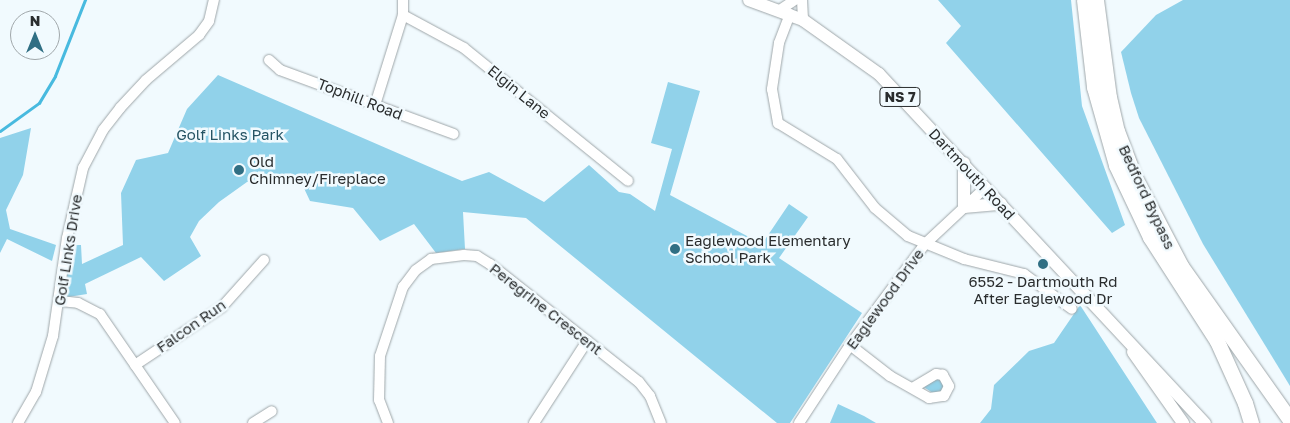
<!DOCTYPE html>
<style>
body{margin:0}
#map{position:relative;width:1290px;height:423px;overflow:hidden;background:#f1fafe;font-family:"Golos Text",sans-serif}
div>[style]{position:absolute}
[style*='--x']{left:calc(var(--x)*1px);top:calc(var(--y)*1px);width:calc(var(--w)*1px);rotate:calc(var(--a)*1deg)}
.green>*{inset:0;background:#91d2ea}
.stream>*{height:2.5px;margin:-1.25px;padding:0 1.25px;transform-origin:1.25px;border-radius:1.25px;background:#48badf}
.roads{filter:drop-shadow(0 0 1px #9ea6a9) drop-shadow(0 0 1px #9ea6a9)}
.minor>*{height:10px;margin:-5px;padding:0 5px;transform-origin:5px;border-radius:5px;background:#fff}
.major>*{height:12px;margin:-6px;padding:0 6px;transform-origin:6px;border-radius:6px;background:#fff}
.highway>*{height:15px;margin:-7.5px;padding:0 7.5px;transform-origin:7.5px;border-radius:7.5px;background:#fff}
.dots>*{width:14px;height:14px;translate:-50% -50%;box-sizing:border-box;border:2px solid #f1fafe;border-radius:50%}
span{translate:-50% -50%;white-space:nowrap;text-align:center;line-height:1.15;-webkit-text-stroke:5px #f1fafe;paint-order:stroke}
.shield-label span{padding:1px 4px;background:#f1fafe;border:1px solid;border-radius:4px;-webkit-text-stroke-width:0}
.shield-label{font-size:14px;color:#2a2d2e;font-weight:700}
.street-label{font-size:15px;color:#2a2d2e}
.park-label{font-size:15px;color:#255464}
.poi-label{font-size:15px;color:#2a2d2e}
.left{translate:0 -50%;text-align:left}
.north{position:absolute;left:10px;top:10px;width:50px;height:50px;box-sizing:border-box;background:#f1fafe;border:1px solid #a1a8ab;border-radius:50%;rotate:0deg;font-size:14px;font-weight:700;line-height:20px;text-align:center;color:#2a2d2e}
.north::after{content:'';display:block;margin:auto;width:18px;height:22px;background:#306f84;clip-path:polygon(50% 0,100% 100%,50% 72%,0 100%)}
</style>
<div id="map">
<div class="green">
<i style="clip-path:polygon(938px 0,1071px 0,1082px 106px,1125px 225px,1112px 233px,946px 43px,961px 26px)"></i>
<i style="clip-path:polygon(1183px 0,1290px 0,1290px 386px,1203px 244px,1139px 118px,1131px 93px,1121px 52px,1156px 15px)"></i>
<i style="clip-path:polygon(218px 75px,462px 181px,489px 172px,544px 202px,589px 165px,619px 192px,630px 194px,655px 211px,672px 149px,651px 143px,668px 82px,700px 91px,670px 195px,762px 244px,789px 204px,808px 217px,779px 258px,862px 313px,790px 423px,777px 423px,526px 218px,463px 212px,465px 249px,436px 253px,414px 224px,380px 241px,353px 208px,310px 201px,302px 184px,279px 179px,247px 182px,219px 202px,199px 221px,190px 237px,201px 256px,164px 281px,141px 257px,85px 284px,87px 294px,62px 298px,67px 245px,81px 245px,82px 264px,123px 245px,121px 193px,136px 160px,168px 153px,187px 109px)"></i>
<i style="clip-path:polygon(31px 128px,23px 175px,6px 210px,10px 229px,56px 245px,52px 261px,7px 239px,0 253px,0 138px)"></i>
<i style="clip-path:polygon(1080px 305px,1157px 423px,980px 423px,991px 409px,994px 385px,1029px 351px,1054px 343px)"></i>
<i style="clip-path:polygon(935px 378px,941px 378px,946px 385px,942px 393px,936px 395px,922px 386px)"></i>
<i style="clip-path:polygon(838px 404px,864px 416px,876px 423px,830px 423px)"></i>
</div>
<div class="stream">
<i style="--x:0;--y:131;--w:48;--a:-35.7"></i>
<i style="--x:39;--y:103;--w:31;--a:-59"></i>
<i style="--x:55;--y:76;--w:82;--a:-68.5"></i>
</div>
<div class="roads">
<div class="minor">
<i style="--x:802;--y:0;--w:20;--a:87"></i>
<i style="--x:780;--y:10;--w:18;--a:-34"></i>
<i style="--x:790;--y:14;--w:31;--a:111"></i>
<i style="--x:779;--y:43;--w:47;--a:98.7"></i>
<i style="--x:772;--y:89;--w:35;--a:80"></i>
<i style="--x:778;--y:123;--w:69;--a:31.4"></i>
<i style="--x:837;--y:159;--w:62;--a:52.2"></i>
<i style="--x:875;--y:208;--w:43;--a:40.3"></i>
<i style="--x:908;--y:236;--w:61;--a:22.3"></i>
<i style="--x:964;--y:259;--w:62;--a:14"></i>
<i style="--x:1024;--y:274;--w:59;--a:36.1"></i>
<i style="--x:403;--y:15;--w:69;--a:28.4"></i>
<i style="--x:464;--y:48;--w:211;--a:39"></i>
<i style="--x:269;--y:60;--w:15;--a:42"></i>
<i style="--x:280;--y:70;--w:185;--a:20.2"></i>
<i style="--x:375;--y:105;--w:94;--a:-72.7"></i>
<i style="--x:403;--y:15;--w:15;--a:-90"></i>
<i style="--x:60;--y:301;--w:18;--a:6"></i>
<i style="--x:78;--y:303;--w:25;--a:27"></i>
<i style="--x:100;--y:314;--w:132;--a:55.5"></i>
<i style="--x:850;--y:345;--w:51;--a:37.8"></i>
<i style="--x:890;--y:376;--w:45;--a:29.4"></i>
<i style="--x:929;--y:398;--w:15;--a:-8"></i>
<i style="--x:944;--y:396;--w:11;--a:-63"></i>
<i style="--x:949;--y:386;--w:13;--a:-119"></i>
<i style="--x:943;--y:375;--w:7;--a:-172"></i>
<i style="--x:936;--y:374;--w:26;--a:149"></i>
<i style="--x:135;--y:365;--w:105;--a:-33.7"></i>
<i style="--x:222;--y:307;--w:63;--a:-48.2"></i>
<i style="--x:18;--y:423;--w:36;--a:-60"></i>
<i style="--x:36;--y:392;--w:59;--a:-73.1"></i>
<i style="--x:53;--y:336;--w:99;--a:-81.9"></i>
<i style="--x:67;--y:238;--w:72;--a:-77.1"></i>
<i style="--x:83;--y:168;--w:43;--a:-62.2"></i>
<i style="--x:103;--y:130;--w:28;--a:-52"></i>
<i style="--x:120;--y:108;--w:38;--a:-47"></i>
<i style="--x:146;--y:80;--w:70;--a:-40.3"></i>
<i style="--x:199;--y:35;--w:17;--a:-54"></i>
<i style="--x:209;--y:21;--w:22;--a:-77"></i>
<i style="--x:253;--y:423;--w:22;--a:-32"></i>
<i style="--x:388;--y:423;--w:25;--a:-111"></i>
<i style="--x:379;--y:400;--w:44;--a:-88.7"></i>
<i style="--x:380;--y:356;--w:73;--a:-71.6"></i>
<i style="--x:403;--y:287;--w:21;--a:-53"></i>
<i style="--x:416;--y:270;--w:19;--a:-36"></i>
<i style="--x:431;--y:259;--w:33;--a:-7"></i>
<i style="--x:464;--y:255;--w:13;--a:4"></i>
<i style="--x:477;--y:256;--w:15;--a:32"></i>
<i style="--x:490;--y:264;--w:190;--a:38.4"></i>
<i style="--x:639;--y:382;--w:18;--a:52"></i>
<i style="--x:650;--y:396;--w:29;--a:68"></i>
<i style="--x:534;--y:423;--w:98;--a:-57.1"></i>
<i style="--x:799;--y:423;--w:93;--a:-56.8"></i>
<i style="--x:850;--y:345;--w:126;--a:-53.4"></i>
<i style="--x:925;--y:244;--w:83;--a:-43.1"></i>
</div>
<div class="major">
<i style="--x:749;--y:0;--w:58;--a:20.3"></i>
<i style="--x:803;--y:20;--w:93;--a:35.4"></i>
<i style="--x:879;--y:74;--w:478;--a:47"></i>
<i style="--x:964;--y:163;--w:44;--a:90"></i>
<i style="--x:964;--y:207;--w:37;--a:-5"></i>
<i style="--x:1133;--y:352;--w:87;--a:54.8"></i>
</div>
<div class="highway">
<i style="--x:1084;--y:0;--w:88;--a:83.4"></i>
<i style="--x:1094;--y:87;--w:81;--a:74.2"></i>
<i style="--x:1116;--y:165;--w:80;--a:64.7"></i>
<i style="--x:1150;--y:237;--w:124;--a:57.2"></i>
<i style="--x:1217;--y:341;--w:68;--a:65.7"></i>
<i style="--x:1245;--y:403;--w:21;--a:73"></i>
<i style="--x:1096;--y:0;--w:98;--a:82.4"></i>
<i style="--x:1109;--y:97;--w:35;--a:77"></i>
<i style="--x:1117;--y:131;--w:48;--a:69.3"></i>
<i style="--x:1134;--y:176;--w:102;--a:62.4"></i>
<i style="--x:1181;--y:266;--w:189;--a:54.7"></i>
</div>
</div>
<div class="dots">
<i style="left:239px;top:170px;background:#306f84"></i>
<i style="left:675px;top:249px;background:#306f84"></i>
<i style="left:1043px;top:264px;background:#306f84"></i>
</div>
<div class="shield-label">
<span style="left:900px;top:97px">NS 7</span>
</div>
<div class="street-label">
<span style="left:519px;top:92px;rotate:39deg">Elgin Lane</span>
<span style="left:360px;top:99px;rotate:21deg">Tophill Road</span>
<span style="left:972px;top:174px;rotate:47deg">Dartmouth Road</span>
<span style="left:1147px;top:197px;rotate:65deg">Bedford Bypass</span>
<span style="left:68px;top:250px;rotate:-81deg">Golf Links Drive</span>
<span style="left:885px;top:299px;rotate:-54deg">Eaglewood Drive</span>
<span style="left:546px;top:309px;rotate:38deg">Peregrine Crescent</span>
<span style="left:191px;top:326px;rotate:-35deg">Falcon Run</span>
</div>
<div class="park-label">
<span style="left:230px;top:135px">Golf Links Park</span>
</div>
<div class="poi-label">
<span class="left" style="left:249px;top:170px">Old<br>Chimney/Fireplace</span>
<span class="left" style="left:685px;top:249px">Eaglewood Elementary<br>School Park</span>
<span style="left:1043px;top:290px">6552 - Dartmouth Rd<br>After Eaglewood Dr</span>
</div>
<div class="north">N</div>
</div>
